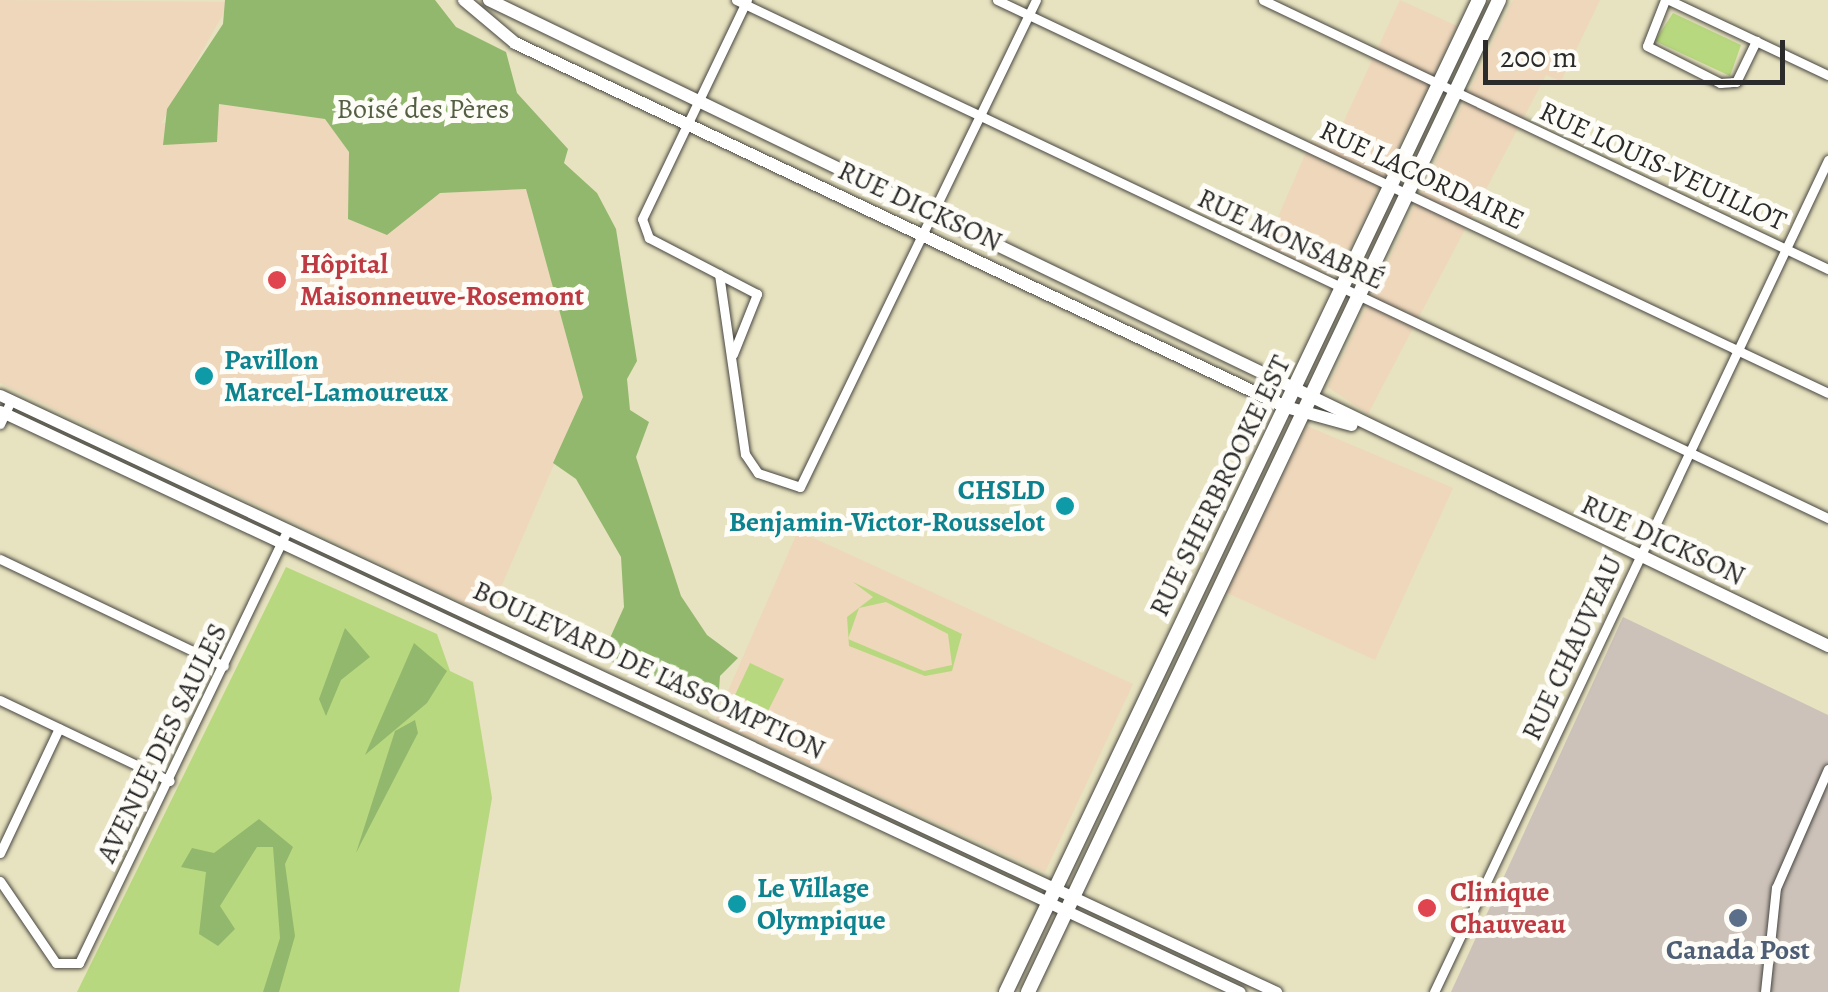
<!DOCTYPE html>
<meta charset="utf-8">
<style>
body{margin:0}
#map{position:relative;width:1828px;height:992px;overflow:hidden;background:#e7e2bf;font-family:Alegreya,serif}
div>[style]{position:absolute}
[style*='--x']{left:calc(var(--x)*1px);top:calc(var(--y)*1px);width:calc(var(--w)*1px);rotate:calc(var(--a)*1deg)}
.built>*{inset:0;background:#eed7bb}
.industrial>*{inset:0;background:#ccc2b9}
.green>*{inset:0;background:#b8d87f}
.forest>*{inset:0;background:#92b86e}
.roads{filter:drop-shadow(0 0 2px #474641) drop-shadow(0 0 2px #474641)}
.minor>*{height:9px;margin:-4.5px;padding:0 4.5px;transform-origin:4.5px;border-radius:4.5px;background:#fff}
.tertiary>*{height:11px;margin:-5.5px;padding:0 5.5px;transform-origin:5.5px;border-radius:5.5px;background:#fff}
.secondary>*{height:12px;margin:-6px;padding:0 6px;transform-origin:6px;border-radius:6px;background:#fff}
.primary>*{height:14px;margin:-7px;padding:0 7px;transform-origin:7px;border-radius:7px;background:#fff}
.dots>*{width:28px;height:28px;translate:-50% -50%;box-sizing:border-box;border:5px solid #fdfcf7;border-radius:50%}
span{translate:-50% -50%;white-space:nowrap;text-align:center;line-height:1.15;-webkit-text-stroke:10px #fdfcf7;paint-order:stroke}
.park-label{font-size:28px;color:#555f44}
.street-label{font-size:28px;color:#2b2b2b}
.health-label{font-size:28px;color:#be3a42;font-weight:700}
.left{translate:0 -50%;text-align:left}
.culture-label{font-size:28px;color:#0d838f;font-weight:700}
.right{translate:-100% -50%;text-align:right}
.service-label{font-size:28px;color:#4e5e75;font-weight:700}
.scale{position:absolute;left:1483px;top:40px;width:302px;height:45px;box-sizing:border-box;border:5px solid #2b2b2b;border-top:0;padding-left:12px;font-size:30px;line-height:35px;white-space:nowrap;color:#2b2b2b;-webkit-text-stroke:8px #fdfcf7;paint-order:stroke}
</style>
<div id="map">
<div class="built">
<i style="clip-path:polygon(0 0,230px 2px,161px 124px,218px 104px,326px 119px,349px 152px,349px 219px,440px 193px,526px 189px,583px 397px,489px 615px,0 383px)"></i>
<i style="clip-path:polygon(1400px 0,1457px 26px,1336px 277px,1266px 245px,1311px 141px,1331px 149px)"></i>
<i style="clip-path:polygon(1513px 0,1600px 0,1561px 81px,1546px 75px,1368px 414px,1328px 387px)"></i>
<i style="clip-path:polygon(1307px 426px,1453px 488px,1375px 660px,1225px 592px)"></i>
<i style="clip-path:polygon(798px 531px,1133px 684px,1045px 872px,715px 721px)"></i>
</div>
<div class="industrial">
<i style="clip-path:polygon(1623px 617px,1828px 715px,1828px 992px,1451px 992px)"></i>
</div>
<div class="green">
<i style="clip-path:polygon(1673px 13px,1741px 45px,1730px 76px,1655px 41px)"></i>
<i style="clip-path:polygon(286px 567px,437px 634px,450px 671px,473px 682px,492px 798px,459px 992px,77px 992px)"></i>
<i style="clip-path:polygon(evenodd,853px 582px,962px 634px,952px 671px,925px 676px,849px 646px,847px 617px,873px 597px,853px 582px,886px 602px,948px 634px,952px 665px,924px 671px,848px 639px,859px 608px,886px 602px)"></i>
<i style="clip-path:polygon(750px 663px,784px 679px,768px 711px,735px 695px)"></i>
</div>
<div class="forest">
<i style="clip-path:polygon(225px 0,435px 0,456px 27px,506px 52px,517px 93px,568px 149px,564px 163px,597px 193px,616px 229px,637px 361px,627px 379px,630px 410px,649px 422px,636px 457px,681px 596px,707px 635px,738px 658px,720px 676px,718px 703px,601px 658px,624px 607px,621px 557px,576px 479px,553px 463px,583px 397px,526px 189px,440px 193px,387px 235px,348px 219px,349px 152px,325px 119px,219px 104px,217px 142px,163px 145px,167px 109px,223px 24px)"></i>
<i style="clip-path:polygon(345px 628px,370px 657px,341px 680px,326px 716px,319px 699px)"></i>
<i style="clip-path:polygon(414px 643px,447px 671px,427px 703px,365px 755px)"></i>
<i style="clip-path:polygon(415px 720px,418px 733px,356px 853px,395px 731px)"></i>
<i style="clip-path:polygon(259px 819px,293px 847px,285px 864px,295px 936px,279px 992px,263px 992px,280px 938px,273px 847px,257px 847px,220px 906px,235px 929px,218px 946px,199px 934px,206px 872px,181px 867px,192px 848px,214px 853px)"></i>
</div>
<div class="roads">
<div class="minor">
<i style="--x:736;--y:0;--w:1209;--a:25.38"></i>
<i style="--x:997;--y:0;--w:919;--a:25.31"></i>
<i style="--x:1263;--y:0;--w:626;--a:25.46"></i>
<i style="--x:1665;--y:0;--w:49;--a:111.4"></i>
<i style="--x:1647;--y:46;--w:82;--a:26.9"></i>
<i style="--x:1720;--y:83;--w:16;--a:-4"></i>
<i style="--x:1736;--y:82;--w:46;--a:-64"></i>
<i style="--x:1669;--y:0;--w:176;--a:25.3"></i>
<i style="--x:719;--y:274;--w:182;--a:81.8"></i>
<i style="--x:745;--y:454;--w:23;--a:56"></i>
<i style="--x:758;--y:473;--w:44;--a:18.4"></i>
<i style="--x:800;--y:487;--w:541;--a:-64.15"></i>
<i style="--x:733;--y:354;--w:65;--a:-68.2"></i>
<i style="--x:757;--y:294;--w:122;--a:-152.6"></i>
<i style="--x:649;--y:238;--w:20;--a:-110"></i>
<i style="--x:642;--y:219;--w:243;--a:-64.4"></i>
<i style="--x:0;--y:424;--w:26;--a:-65"></i>
<i style="--x:0;--y:559;--w:248;--a:25.5"></i>
<i style="--x:0;--y:700;--w:188;--a:25.5"></i>
<i style="--x:0;--y:853;--w:138;--a:-64.7"></i>
<i style="--x:0;--y:881;--w:99;--a:55.7"></i>
<i style="--x:56;--y:963;--w:23;--a:0"></i>
<i style="--x:79;--y:963;--w:477;--a:-64.3"></i>
<i style="--x:1434;--y:992;--w:921;--a:-64.66"></i>
<i style="--x:1765;--y:992;--w:105;--a:-84"></i>
<i style="--x:1776;--y:888;--w:130;--a:-66.4"></i>
</div>
<div class="tertiary">
<i style="--x:0;--y:395;--w:1409;--a:25.07"></i>
<i style="--x:0;--y:411;--w:1369;--a:25.11"></i>
</div>
<div class="secondary">
<i style="--x:464;--y:0;--w:67;--a:40.1"></i>
<i style="--x:515;--y:43;--w:853;--a:25.27"></i>
<i style="--x:1286;--y:407;--w:68;--a:15.3"></i>
<i style="--x:489;--y:0;--w:1487;--a:25.75"></i>
</div>
<div class="primary">
<i style="--x:1006;--y:992;--w:1099;--a:-64.51"></i>
<i style="--x:1028;--y:992;--w:1098;--a:-64.6"></i>
</div>
</div>
<div class="dots">
<i style="left:277px;top:280px;background:#e0444e"></i>
<i style="left:204px;top:376px;background:#0f9aa8"></i>
<i style="left:1065px;top:506px;background:#0f9aa8"></i>
<i style="left:737px;top:904px;background:#0f9aa8"></i>
<i style="left:1427px;top:908px;background:#e0444e"></i>
<i style="left:1738px;top:918px;background:#5c6f8a"></i>
</div>
<div class="park-label">
<span style="left:423px;top:109px">Boisé des Pères</span>
</div>
<div class="street-label">
<span style="left:1663px;top:166px;rotate:25deg">RUE LOUIS-VEUILLOT</span>
<span style="left:1422px;top:175px;rotate:25deg">RUE LACORDAIRE</span>
<span style="left:920px;top:206px;rotate:25deg">RUE DICKSON</span>
<span style="left:1291px;top:239px;rotate:25deg">RUE MONSABRÉ</span>
<span style="left:1220px;top:486px;rotate:-64deg">RUE SHERBROOKE EST</span>
<span style="left:1663px;top:540px;rotate:25deg">RUE DICKSON</span>
<span style="left:1572px;top:648px;rotate:-65deg">RUE CHAUVEAU</span>
<span style="left:649px;top:670px;rotate:25deg">BOULEVARD DE L'ASSOMPTION</span>
<span style="left:162px;top:743px;rotate:-64deg">AVENUE DES SAULES</span>
</div>
<div class="health-label">
<span class="left" style="left:300px;top:280px">Hôpital<br>Maisonneuve-Rosemont</span>
<span class="left" style="left:1450px;top:908px">Clinique<br>Chauveau</span>
</div>
<div class="culture-label">
<span class="left" style="left:224px;top:376px">Pavillon<br>Marcel-Lamoureux</span>
<span class="right" style="left:1045px;top:506px">CHSLD<br>Benjamin-Victor-Rousselot</span>
<span class="left" style="left:757px;top:904px">Le Village<br>Olympique</span>
</div>
<div class="service-label">
<span style="left:1738px;top:950px">Canada Post</span>
</div>
<div class="scale">200 m</div>
</div>
